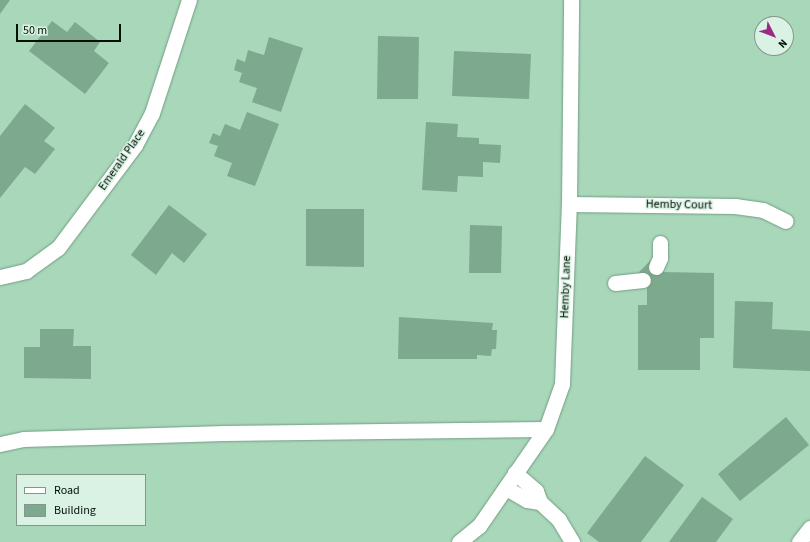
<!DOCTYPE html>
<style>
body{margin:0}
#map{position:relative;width:810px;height:542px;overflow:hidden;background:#a9d7ba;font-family:"Source Sans 3",sans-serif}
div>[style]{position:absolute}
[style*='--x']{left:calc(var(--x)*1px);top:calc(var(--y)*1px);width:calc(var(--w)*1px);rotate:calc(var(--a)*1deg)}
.building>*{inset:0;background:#7da98e}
.roads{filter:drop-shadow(0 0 1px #729e83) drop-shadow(0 0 1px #729e83)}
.minor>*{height:15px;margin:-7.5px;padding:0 7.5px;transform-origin:7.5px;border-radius:7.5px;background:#fff}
span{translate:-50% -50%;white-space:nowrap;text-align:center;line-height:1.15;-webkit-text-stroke:3px #daf2e3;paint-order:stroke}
.street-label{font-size:12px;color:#010f06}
.legend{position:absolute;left:16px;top:474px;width:130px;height:52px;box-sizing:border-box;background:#daf2e3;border:1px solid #83978b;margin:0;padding:5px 7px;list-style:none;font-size:12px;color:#010f06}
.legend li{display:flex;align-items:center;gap:8px;height:20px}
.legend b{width:20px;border:1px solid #83978b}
.north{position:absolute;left:754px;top:16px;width:40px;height:40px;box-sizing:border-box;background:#daf2e3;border:1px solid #83978b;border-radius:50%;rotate:132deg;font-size:11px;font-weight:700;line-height:16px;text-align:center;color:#010f06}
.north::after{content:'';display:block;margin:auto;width:14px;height:18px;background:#9d2985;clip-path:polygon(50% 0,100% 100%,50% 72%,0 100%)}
.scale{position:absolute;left:16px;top:24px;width:105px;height:18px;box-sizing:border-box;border:2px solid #010f06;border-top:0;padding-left:5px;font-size:12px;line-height:14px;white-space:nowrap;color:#010f06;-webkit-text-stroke:3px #daf2e3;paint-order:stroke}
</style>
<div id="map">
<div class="building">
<i style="clip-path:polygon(0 0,10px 0,0 14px)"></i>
<i style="clip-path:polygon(52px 21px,67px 32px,75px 22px,100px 42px,94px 51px,109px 63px,85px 94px,29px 51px)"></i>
<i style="clip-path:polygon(378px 36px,419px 37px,418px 99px,377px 99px)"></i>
<i style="clip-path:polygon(269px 37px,303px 48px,281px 112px,252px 102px,257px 88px,239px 82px,242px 73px,234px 70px,237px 59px,245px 62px,248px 50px,264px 55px)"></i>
<i style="clip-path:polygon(454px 51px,531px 54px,529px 99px,452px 96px)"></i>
<i style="clip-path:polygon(25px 104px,55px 128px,44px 141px,55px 149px,35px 174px,25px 167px,0 198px,0 136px)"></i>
<i style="clip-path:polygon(247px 112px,279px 124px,255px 186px,227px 176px,232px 163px,214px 156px,218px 146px,209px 143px,213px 133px,220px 136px,225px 124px,240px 130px)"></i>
<i style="clip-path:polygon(426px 122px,458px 124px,457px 137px,479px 138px,479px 144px,501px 145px,500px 163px,483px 162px,483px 177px,458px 176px,457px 192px,422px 190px)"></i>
<i style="clip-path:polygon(169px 205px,207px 234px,184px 263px,172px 253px,156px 275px,131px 255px)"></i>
<i style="clip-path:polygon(306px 209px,364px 209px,364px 267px,306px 266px)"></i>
<i style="clip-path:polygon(470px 225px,502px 226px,501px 273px,469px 273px)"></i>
<i style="clip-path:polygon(650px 261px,661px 272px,714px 273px,714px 338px,700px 338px,700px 370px,638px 370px,638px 305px,647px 305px,647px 284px,637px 274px)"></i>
<i style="clip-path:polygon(735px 301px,773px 302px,772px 329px,810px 331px,810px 371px,733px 368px)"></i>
<i style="clip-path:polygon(399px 317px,493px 323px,492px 330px,497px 330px,496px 349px,492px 349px,491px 356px,477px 355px,477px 359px,398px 359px)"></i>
<i style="clip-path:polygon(40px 329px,74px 329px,73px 346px,91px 346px,91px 379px,24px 378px,24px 347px,40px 347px)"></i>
<i style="clip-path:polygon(786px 417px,809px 445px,740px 501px,718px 474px)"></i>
<i style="clip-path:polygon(645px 456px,684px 485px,641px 542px,599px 542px,587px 533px)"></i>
<i style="clip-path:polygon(702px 497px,733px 519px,716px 542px,669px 542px)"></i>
</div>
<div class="roads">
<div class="minor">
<i style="--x:569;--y:204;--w:166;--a:0.7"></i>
<i style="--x:735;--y:206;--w:28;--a:8"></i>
<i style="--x:763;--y:210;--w:25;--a:26"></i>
<i style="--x:656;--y:267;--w:10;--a:-66"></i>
<i style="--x:660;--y:258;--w:15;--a:-90"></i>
<i style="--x:0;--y:277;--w:27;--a:-13"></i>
<i style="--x:26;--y:271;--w:39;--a:-36"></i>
<i style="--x:58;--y:248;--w:129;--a:-53.2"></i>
<i style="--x:135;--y:145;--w:36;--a:-62"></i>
<i style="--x:152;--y:113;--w:119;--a:-71.9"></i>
<i style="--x:615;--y:283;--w:28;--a:-6"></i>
<i style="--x:0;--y:444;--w:24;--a:-12"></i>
<i style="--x:23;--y:439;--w:201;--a:-1.7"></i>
<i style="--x:224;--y:433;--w:322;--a:-0.7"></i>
<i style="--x:506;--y:488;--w:24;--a:30"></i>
<i style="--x:527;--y:500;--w:13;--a:9"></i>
<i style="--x:540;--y:502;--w:12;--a:-110"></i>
<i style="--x:536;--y:491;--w:28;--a:-139"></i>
<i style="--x:540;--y:502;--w:26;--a:43"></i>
<i style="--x:559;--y:520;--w:26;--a:59"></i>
<i style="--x:459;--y:542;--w:26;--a:-39"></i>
<i style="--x:479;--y:526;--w:118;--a:-55.4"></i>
<i style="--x:546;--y:429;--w:48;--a:-70.4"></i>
<i style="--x:562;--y:384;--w:180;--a:-87.8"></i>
<i style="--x:569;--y:204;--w:204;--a:-89.4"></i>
<i style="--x:799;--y:542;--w:18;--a:-52"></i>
</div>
</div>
<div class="street-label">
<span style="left:122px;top:160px;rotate:-55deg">Emerald Place</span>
<span style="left:679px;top:205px;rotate:1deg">Hemby Court</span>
<span style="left:566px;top:287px;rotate:-88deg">Hemby Lane</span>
</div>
<ul class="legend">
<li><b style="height:5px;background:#fff"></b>Road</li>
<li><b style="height:11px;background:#7da98e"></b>Building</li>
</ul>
<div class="north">N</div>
<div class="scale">50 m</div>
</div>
